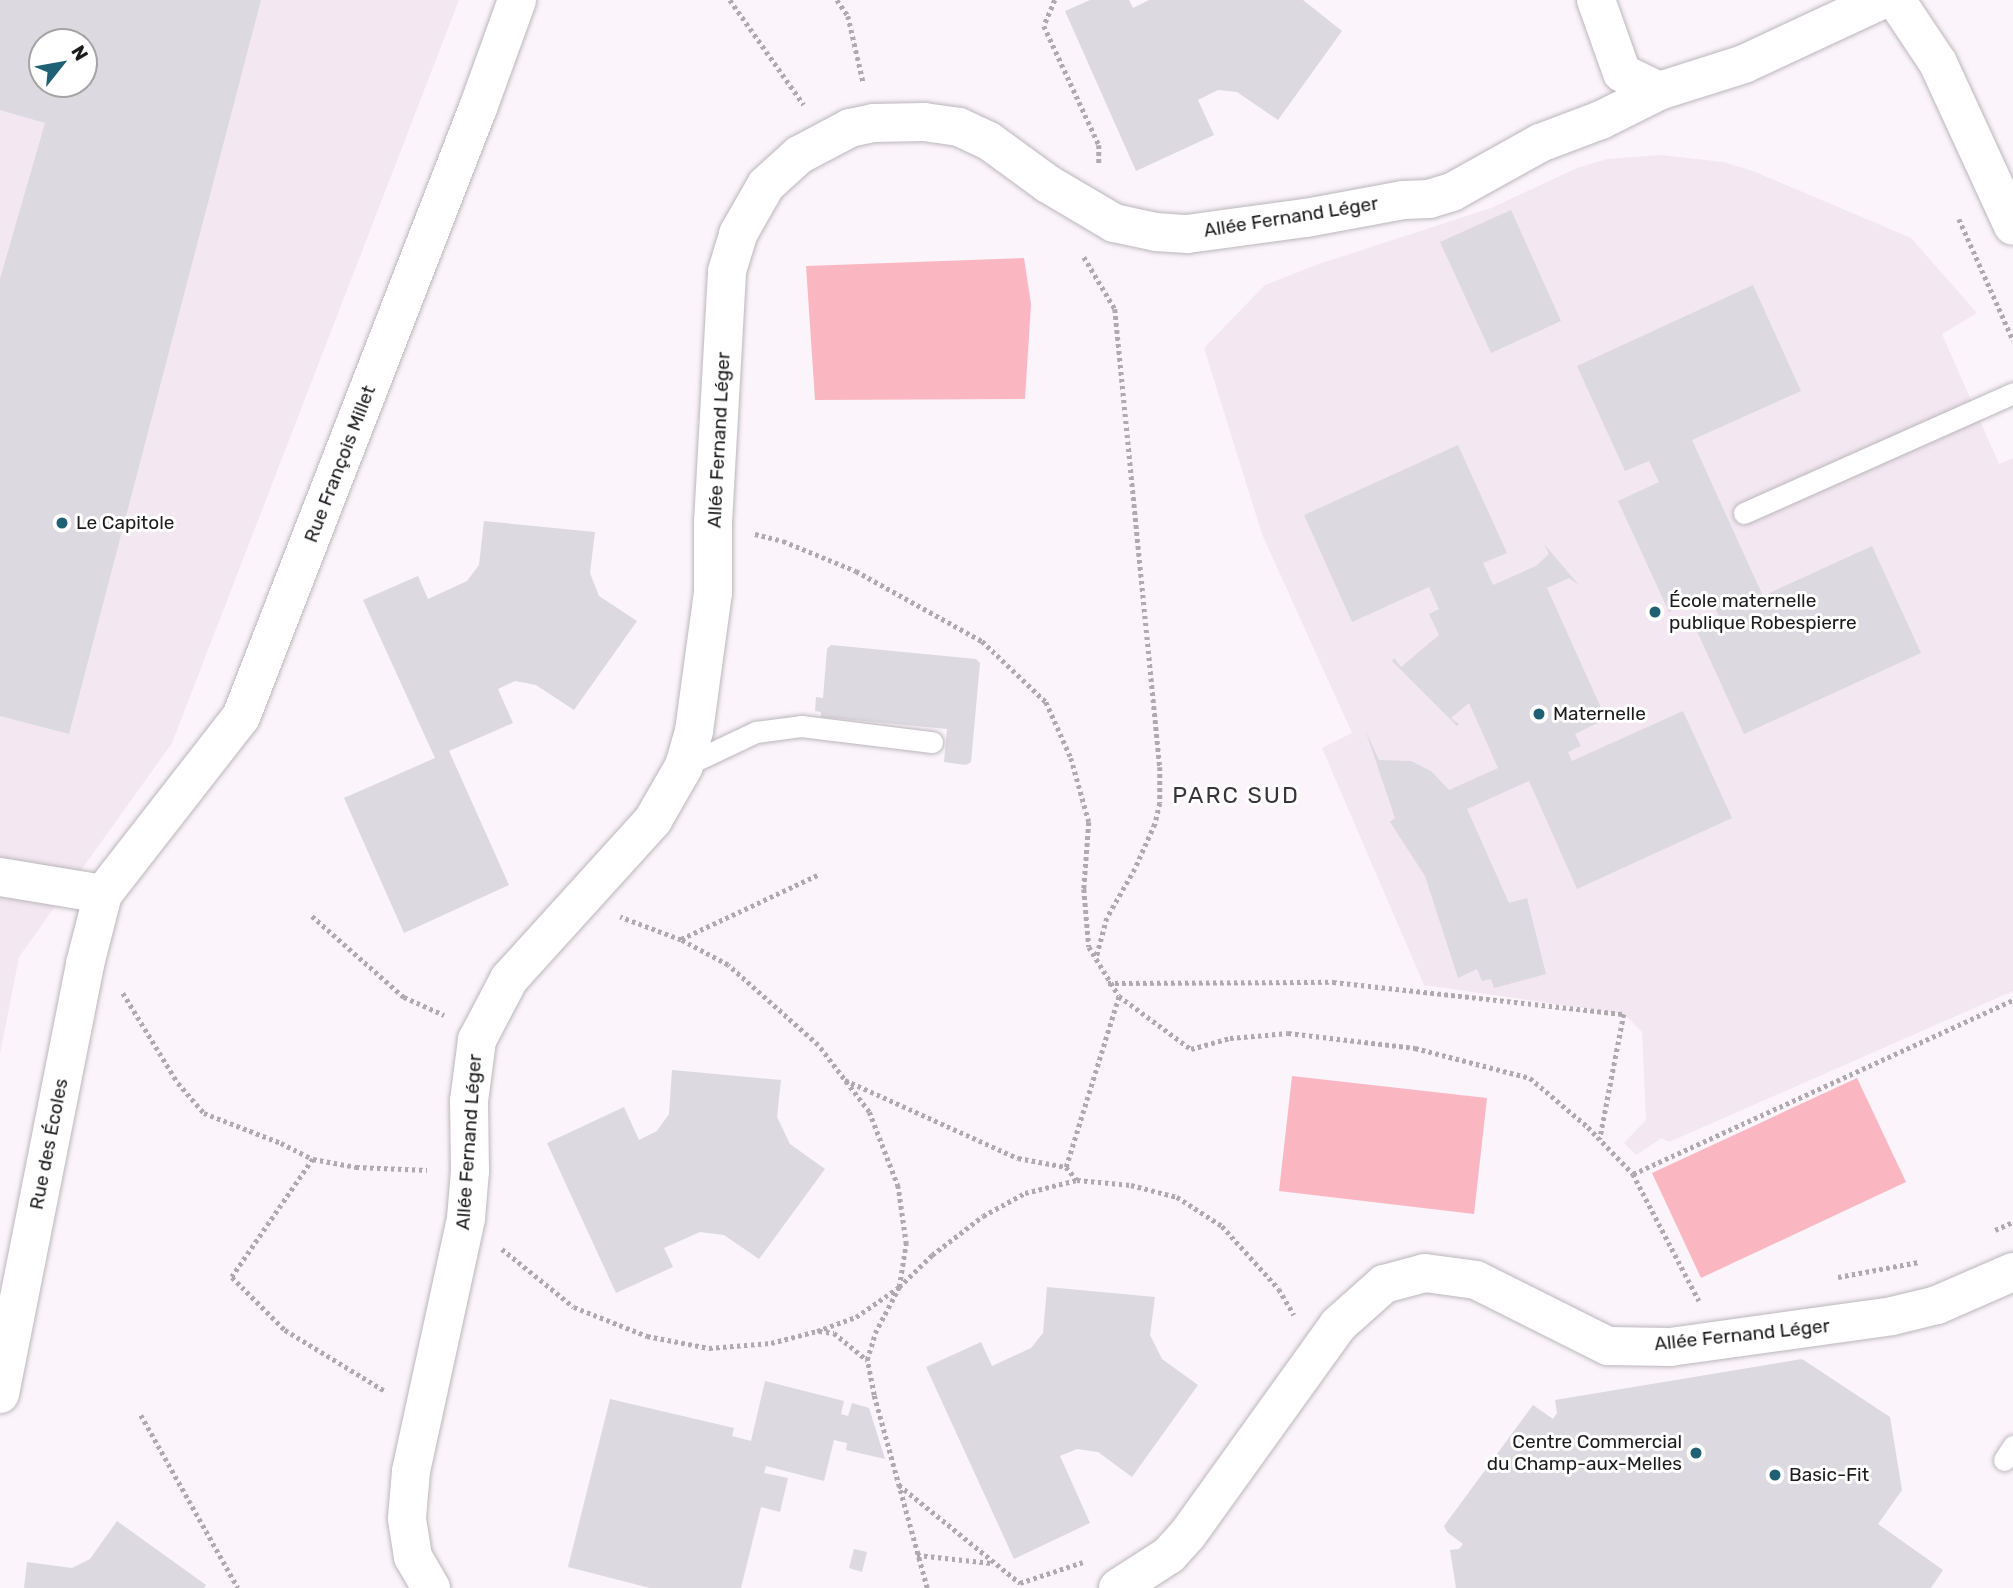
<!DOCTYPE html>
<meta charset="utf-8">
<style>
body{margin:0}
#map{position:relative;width:2013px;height:1588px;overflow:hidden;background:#fbf4fa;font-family:Rubik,sans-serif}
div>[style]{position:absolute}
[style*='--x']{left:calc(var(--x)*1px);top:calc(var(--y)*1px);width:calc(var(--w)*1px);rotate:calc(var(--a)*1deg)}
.built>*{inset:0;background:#f3e7f2}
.green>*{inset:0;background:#fab7c1}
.building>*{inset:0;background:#dcd9e0}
.path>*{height:4.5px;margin-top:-2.25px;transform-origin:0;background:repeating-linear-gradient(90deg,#afaaae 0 3.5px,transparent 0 7px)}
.roads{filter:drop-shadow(0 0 2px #bcb6bb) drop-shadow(0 0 2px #bcb6bb)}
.service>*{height:21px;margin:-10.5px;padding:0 10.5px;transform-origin:10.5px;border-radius:10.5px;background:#fff}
.minor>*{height:38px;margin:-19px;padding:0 19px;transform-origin:19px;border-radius:19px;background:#fff}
.tertiary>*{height:38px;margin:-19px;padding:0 19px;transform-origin:19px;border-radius:19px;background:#fff}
.dots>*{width:19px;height:19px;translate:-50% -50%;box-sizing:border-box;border:4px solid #fff;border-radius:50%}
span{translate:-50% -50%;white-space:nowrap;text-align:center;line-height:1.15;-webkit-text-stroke:6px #fff;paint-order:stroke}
.street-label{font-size:19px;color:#1d1b1d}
.poi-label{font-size:19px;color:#1d1b1d}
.left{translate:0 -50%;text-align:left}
.right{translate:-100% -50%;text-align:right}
.quarter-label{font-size:23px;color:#3a353a;letter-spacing:2px}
.north{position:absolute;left:28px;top:28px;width:70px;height:70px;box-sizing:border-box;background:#fff;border:2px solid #a5a4a5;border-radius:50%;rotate:59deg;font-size:19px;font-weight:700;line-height:28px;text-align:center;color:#1d1b1d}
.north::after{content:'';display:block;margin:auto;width:24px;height:32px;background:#206075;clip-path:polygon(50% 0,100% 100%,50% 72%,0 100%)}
</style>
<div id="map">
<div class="built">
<i style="clip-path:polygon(evenodd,0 0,459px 0,172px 743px,19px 957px,0 1054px,0 0,42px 42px,84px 42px,84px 84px,42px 84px,42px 42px)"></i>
<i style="clip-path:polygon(1661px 155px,1723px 162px,1753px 171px,1911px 238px,1977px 313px,1942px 334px,1999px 464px,2013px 458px,2013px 991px,1669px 1142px,1662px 1138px,1636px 1155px,1624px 1143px,1646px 1120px,1642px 1032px,1624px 1014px,1424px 985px,1322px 748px,1352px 733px,1262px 534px,1204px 348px,1265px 285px,1319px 264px,1491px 208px,1577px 168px,1607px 159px)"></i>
</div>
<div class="green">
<i style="clip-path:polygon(1024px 258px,1031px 304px,1025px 399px,815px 400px,806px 266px)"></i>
<i style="clip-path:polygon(1292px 1076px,1487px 1098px,1474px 1214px,1279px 1191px)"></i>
<i style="clip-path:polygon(1857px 1078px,1906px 1182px,1701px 1278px,1652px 1173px)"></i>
</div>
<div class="building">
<i style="clip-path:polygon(evenodd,0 0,261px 0,69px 734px,0 716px,0 279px,45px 123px,0 110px,0 0,42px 42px,84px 42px,84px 84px,42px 84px,42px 42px)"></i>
<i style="clip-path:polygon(1090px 0,1129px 0,1133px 8px,1149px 0,1303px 0,1342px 31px,1278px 120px,1237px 92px,1218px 90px,1198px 100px,1214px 135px,1136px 171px,1065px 11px)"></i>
<i style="clip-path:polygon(1511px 210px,1561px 321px,1491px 353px,1440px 242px)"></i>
<i style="clip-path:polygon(1753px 285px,1801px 391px,1692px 440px,1763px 596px,1872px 546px,1921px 653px,1744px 734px,1695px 627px,1719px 616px,1708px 594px,1669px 612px,1618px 501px,1659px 482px,1649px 461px,1625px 471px,1577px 366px)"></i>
<i style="clip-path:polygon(1458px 445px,1507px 553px,1483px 563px,1493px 585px,1536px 566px,1549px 554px,1544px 544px,1579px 585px,1569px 578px,1547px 588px,1606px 719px,1575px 734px,1581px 746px,1568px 752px,1572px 761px,1683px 711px,1732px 818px,1577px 889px,1529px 781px,1467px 809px,1509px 903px,1527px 898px,1546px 974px,1494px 988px,1491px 979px,1482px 981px,1477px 969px,1458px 978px,1425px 876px,1390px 822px,1395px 818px,1366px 732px,1379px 760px,1411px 761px,1431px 771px,1449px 790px,1498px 768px,1469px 703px,1451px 718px,1459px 724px,1457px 726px,1392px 661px,1394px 658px,1401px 667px,1439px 635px,1429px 614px,1439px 609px,1429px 587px,1352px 622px,1304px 515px)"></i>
<i style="clip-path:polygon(484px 521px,595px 532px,590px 573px,599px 596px,637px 621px,574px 710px,536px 685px,515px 681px,498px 689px,513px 723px,449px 751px,509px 885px,404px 933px,344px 798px,435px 758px,363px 600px,418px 576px,428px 599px,467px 581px,479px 565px)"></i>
<i style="clip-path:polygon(831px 645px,976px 659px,980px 663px,971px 762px,966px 765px,944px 762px,947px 729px,821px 717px,821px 712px,815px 711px,816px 697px,823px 698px,827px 649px)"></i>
<i style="clip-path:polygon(672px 1070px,781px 1080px,777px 1117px,790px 1144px,825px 1169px,759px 1259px,724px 1235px,700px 1232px,664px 1248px,673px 1267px,616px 1293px,547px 1143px,624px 1107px,639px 1140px,657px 1131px,669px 1114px)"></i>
<i style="clip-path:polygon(1047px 1287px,1155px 1297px,1150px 1335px,1162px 1359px,1198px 1385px,1132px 1477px,1098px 1452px,1077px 1449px,1060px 1456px,1090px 1523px,1014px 1559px,926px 1367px,981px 1342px,992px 1366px,1031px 1348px,1043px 1333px)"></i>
<i style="clip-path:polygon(1802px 1359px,1890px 1417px,1902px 1490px,1878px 1524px,1943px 1570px,1931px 1588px,1456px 1588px,1450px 1550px,1459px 1549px,1463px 1544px,1447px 1532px,1444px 1526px,1533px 1405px,1553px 1419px,1557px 1413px,1555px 1400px)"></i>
<i style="clip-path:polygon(765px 1381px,844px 1401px,841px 1414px,848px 1416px,852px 1403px,869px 1408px,885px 1459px,846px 1450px,847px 1443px,834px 1440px,824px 1481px,766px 1466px,764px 1473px,788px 1478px,780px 1512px,761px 1507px,741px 1588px,650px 1588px,568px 1567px,610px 1399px,734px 1428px,732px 1436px,751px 1441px)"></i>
<i style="clip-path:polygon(117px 1521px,206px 1585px,204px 1588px,24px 1588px,27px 1562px,72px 1568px,90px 1559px)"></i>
<i style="clip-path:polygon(854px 1549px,867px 1552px,862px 1572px,849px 1568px)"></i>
</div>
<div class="path">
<i style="--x:730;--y:0;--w:128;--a:54.8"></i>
<i style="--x:837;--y:0;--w:19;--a:55"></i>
<i style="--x:848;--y:16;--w:67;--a:77"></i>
<i style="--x:1055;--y:0;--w:28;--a:113"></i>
<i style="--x:1044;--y:26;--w:131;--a:65.2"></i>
<i style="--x:1099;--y:145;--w:18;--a:90"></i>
<i style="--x:1959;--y:219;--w:133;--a:65.9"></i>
<i style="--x:1084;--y:257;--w:61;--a:59.2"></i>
<i style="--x:1115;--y:309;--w:460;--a:84.4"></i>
<i style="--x:1160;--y:767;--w:36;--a:90"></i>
<i style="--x:1160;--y:803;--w:22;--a:103"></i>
<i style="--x:1155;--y:824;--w:49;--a:114"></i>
<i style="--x:1135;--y:869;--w:56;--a:119.7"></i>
<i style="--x:1107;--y:918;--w:42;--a:105"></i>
<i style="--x:755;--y:534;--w:29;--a:14"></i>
<i style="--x:783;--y:541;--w:79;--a:22.3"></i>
<i style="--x:856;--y:571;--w:144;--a:29.1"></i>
<i style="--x:982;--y:641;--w:88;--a:43.6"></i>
<i style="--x:1046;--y:702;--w:61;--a:65.9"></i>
<i style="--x:1071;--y:758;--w:66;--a:74.3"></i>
<i style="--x:1089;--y:822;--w:67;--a:94.3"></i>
<i style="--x:1084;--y:889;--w:58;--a:85.1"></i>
<i style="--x:1089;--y:947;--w:57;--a:58.5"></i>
<i style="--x:1119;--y:996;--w:89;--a:36.4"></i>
<i style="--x:1191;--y:1049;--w:41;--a:-15.8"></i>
<i style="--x:1230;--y:1038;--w:58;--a:-4.9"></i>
<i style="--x:1288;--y:1033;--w:128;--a:6.7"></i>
<i style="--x:1415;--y:1048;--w:119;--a:14.6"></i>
<i style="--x:1530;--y:1078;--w:76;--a:40.2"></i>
<i style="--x:1588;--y:1127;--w:65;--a:46.2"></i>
<i style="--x:1633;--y:1174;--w:143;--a:62.5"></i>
<i style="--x:312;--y:916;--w:123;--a:41.4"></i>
<i style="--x:404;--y:997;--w:44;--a:24.2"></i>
<i style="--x:681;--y:939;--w:153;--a:-25.1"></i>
<i style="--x:1108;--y:983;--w:225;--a:-0.3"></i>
<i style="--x:1333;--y:982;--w:293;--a:6.3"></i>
<i style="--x:1624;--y:1014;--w:127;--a:100.9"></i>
<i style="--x:123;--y:993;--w:105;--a:58.6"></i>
<i style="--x:178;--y:1083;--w:40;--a:49"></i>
<i style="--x:204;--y:1113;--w:83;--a:21.3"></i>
<i style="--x:281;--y:1143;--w:36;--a:27"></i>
<i style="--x:313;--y:1159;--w:44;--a:10.5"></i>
<i style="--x:356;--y:1167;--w:71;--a:2.4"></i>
<i style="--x:845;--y:1080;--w:190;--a:24.3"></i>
<i style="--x:1018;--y:1158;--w:49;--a:10.6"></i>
<i style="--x:1066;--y:1167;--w:17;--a:50"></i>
<i style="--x:313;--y:1159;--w:143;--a:124.5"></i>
<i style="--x:232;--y:1277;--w:75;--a:45"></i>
<i style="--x:285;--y:1330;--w:117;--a:31.4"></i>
<i style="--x:1066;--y:1167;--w:179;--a:-72.8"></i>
<i style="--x:1633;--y:1174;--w:418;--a:-24.6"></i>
<i style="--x:1995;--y:1230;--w:20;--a:-24"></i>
<i style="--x:502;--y:1249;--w:92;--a:38.9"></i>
<i style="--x:574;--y:1307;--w:79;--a:21.7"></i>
<i style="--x:647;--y:1336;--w:63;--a:11"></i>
<i style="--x:709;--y:1348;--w:62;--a:-4.6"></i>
<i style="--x:771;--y:1343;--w:48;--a:-14.6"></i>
<i style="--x:817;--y:1331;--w:41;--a:-19.7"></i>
<i style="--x:856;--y:1317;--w:52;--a:-34.9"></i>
<i style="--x:899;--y:1287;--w:44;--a:-80.8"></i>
<i style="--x:906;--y:1244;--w:58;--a:-98"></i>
<i style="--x:898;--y:1187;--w:80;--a:-111.1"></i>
<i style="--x:869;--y:1112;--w:84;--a:-127.3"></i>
<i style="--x:818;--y:1045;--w:120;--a:-138.4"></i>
<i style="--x:728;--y:965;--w:53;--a:-152"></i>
<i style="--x:681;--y:940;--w:65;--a:-159.3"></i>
<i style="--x:1838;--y:1277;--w:82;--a:-10.5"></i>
<i style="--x:819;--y:1331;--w:15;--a:8"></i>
<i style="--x:834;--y:1333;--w:43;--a:39.3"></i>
<i style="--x:141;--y:1415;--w:198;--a:60.7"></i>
<i style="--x:899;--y:1485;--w:156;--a:39"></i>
<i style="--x:1020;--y:1583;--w:66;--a:-18.4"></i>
<i style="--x:917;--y:1555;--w:75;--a:6.1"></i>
<i style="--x:927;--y:1588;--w:200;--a:-105.4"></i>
<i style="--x:874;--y:1395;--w:36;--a:-101"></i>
<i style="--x:867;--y:1360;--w:28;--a:-73"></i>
<i style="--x:875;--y:1333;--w:52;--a:-62.4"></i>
<i style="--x:899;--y:1287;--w:46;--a:-44.1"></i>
<i style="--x:932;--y:1255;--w:64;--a:-37.4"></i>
<i style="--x:983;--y:1216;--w:48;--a:-28.7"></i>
<i style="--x:1025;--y:1193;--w:54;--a:-14"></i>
<i style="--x:1077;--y:1180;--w:54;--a:5.3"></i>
<i style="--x:1131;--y:1185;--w:48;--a:14.6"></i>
<i style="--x:1177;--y:1197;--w:54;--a:32.8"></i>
<i style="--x:1222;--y:1226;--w:85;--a:47.9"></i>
<i style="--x:1279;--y:1289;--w:30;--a:60"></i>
</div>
<div class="roads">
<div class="service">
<i style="--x:1744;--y:513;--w:295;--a:-24"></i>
<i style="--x:684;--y:766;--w:80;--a:-25.3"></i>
<i style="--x:756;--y:732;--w:45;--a:-7.6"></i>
<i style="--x:801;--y:726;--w:132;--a:7"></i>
<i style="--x:2004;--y:1460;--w:17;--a:-57"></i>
</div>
<div class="minor">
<i style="--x:1596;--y:0;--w:77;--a:70.4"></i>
<i style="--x:1622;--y:73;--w:41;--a:25.9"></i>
<i style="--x:1659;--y:91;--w:89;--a:-17.6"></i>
<i style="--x:1744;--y:64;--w:151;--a:-25"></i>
<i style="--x:0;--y:877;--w:104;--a:9.4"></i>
<i style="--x:0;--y:1394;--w:438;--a:-78.8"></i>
<i style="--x:85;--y:964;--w:72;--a:-75.6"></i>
<i style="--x:103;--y:894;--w:224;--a:-52.1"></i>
<i style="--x:241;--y:717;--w:653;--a:-68.74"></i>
<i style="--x:478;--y:108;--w:115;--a:-70.1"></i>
<i style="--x:431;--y:1588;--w:36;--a:-120"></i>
<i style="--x:413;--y:1557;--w:39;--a:-99"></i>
<i style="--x:407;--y:1518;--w:47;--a:-85.1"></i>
<i style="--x:411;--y:1471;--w:259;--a:-77.7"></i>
<i style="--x:466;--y:1218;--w:47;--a:-85.1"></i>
<i style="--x:470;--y:1171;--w:70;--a:-90.8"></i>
<i style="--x:469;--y:1101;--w:62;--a:-82.5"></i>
<i style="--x:477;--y:1040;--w:69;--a:-62.3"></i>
<i style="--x:509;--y:979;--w:215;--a:-47.8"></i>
<i style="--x:653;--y:820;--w:62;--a:-60.1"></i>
<i style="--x:684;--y:766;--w:36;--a:-74"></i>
<i style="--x:694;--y:731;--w:139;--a:-82.2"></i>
<i style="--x:713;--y:593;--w:70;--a:-90"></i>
<i style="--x:713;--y:523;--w:252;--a:-86.8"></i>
<i style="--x:727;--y:271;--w:39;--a:-73"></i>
<i style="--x:738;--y:234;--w:56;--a:-60.3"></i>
<i style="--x:766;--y:185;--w:45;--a:-42.3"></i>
<i style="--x:799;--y:155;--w:58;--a:-27.9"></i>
<i style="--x:850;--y:128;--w:24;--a:-12"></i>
<i style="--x:873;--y:123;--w:51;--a:-1.1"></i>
<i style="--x:924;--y:122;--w:35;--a:8"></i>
<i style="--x:959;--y:127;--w:33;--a:25"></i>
<i style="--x:989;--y:141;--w:73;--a:36.1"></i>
<i style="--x:1048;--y:184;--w:77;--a:30.6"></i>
<i style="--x:1114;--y:223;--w:43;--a:12.1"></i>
<i style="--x:1156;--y:232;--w:31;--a:4"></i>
<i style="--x:1187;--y:234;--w:120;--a:-7.7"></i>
<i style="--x:1306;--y:218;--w:99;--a:-10.5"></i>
<i style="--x:1403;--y:200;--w:26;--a:-2"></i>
<i style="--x:1429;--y:199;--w:24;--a:-17"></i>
<i style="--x:1452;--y:192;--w:101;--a:-29.1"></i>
<i style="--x:1540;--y:143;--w:65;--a:-20.7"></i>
<i style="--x:1601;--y:120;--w:65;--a:-26.6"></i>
<i style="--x:1118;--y:1588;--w:61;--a:-32.9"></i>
<i style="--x:1169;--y:1555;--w:28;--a:-48"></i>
<i style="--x:1188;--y:1534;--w:257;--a:-54.3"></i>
<i style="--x:1338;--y:1325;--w:62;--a:-41.7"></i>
<i style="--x:1384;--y:1284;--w:42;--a:-15"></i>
<i style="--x:1425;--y:1273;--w:51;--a:7.8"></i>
<i style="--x:1476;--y:1280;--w:148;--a:26.6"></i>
<i style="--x:1608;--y:1346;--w:62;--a:0.9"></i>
<i style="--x:1670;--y:1347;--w:224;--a:-7.9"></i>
<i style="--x:1892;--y:1316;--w:46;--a:-13.7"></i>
<i style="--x:1937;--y:1305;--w:83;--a:-23.5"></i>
</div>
<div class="tertiary">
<i style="--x:1896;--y:0;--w:76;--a:56.3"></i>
<i style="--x:1938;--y:63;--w:179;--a:65.3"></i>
</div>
</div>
<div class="dots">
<i style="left:62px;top:523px;background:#206075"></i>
<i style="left:1655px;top:612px;background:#206075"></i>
<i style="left:1539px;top:714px;background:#206075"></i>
<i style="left:1696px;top:1453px;background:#206075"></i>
<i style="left:1775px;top:1475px;background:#206075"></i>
</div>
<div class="street-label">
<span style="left:1291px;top:217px;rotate:-9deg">Allée Fernand Léger</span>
<span style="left:719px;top:440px;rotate:-87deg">Allée Fernand Léger</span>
<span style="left:340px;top:464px;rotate:-69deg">Rue François Millet</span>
<span style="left:469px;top:1142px;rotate:-86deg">Allée Fernand Léger</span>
<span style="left:49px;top:1144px;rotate:-79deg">Rue des Écoles</span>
<span style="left:1742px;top:1335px;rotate:-6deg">Allée Fernand Léger</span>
</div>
<div class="poi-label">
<span class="left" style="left:76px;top:523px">Le Capitole</span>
<span class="left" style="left:1669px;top:612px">École maternelle<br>publique Robespierre</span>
<span class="left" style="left:1553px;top:714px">Maternelle</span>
<span class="right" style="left:1682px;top:1453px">Centre Commercial<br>du Champ-aux-Melles</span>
<span class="left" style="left:1789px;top:1475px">Basic-Fit</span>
</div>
<div class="quarter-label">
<span style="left:1236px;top:795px">PARC SUD</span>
</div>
<div class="north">N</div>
</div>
